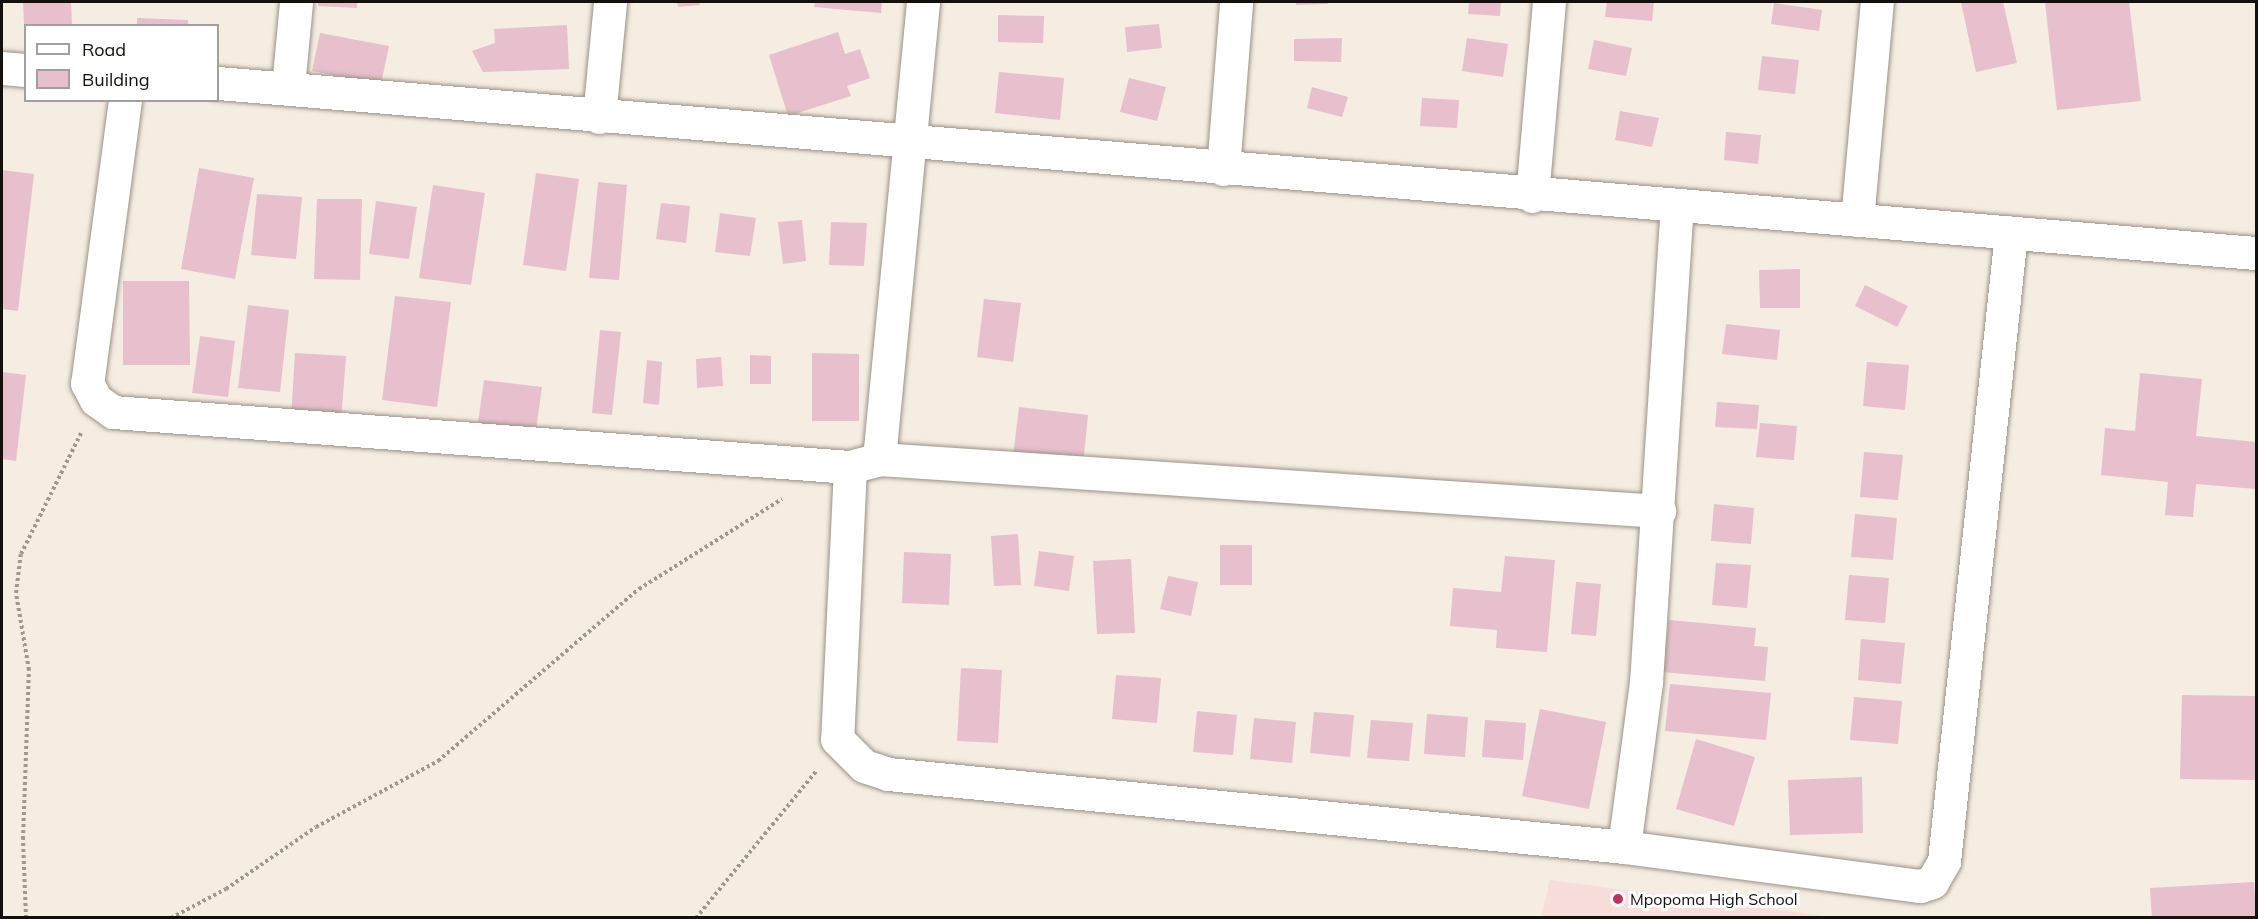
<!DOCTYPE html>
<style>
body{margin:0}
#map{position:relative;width:2258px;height:919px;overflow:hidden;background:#f5ede1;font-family:Mulish,sans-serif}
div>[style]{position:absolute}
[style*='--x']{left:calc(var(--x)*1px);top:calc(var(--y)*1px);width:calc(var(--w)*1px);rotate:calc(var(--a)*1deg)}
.education>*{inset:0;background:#f8ddda}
.building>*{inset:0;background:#e7bfcd}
.path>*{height:4px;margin-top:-2px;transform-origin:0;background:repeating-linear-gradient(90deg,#9e988f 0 3px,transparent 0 6px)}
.roads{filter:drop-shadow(0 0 2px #999286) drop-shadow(0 0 2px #999286)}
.street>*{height:33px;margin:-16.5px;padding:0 16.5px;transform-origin:16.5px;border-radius:16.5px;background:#fff}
.dots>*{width:16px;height:16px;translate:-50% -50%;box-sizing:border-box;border:3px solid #fff;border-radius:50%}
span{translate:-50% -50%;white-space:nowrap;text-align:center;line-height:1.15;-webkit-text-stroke:6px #fff;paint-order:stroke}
.poi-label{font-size:16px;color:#14110d}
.left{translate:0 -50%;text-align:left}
.frame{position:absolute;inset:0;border:3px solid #14110d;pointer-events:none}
.legend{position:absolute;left:24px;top:24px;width:195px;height:78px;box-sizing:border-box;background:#fff;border:2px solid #a1a09e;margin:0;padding:8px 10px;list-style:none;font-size:18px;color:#14110d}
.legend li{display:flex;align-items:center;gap:12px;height:30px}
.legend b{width:30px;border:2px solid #a1a09e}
</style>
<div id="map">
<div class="education">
<i style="clip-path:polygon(1550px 880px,1831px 917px,1541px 917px)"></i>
</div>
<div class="building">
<i style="clip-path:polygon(71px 2px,72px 26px,24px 26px,23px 3px)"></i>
<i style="clip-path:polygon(318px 2px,357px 2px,357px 8px,318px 6px)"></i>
<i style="clip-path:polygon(677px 2px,699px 2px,700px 5px,678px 7px)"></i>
<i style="clip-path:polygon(815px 2px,882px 2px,881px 13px,814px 7px)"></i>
<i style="clip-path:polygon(1296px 2px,1328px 2px,1328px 4px,1296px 5px)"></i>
<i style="clip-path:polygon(1469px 2px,1501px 2px,1500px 16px,1468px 14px)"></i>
<i style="clip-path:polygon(1607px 2px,1654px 2px,1652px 21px,1605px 17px)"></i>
<i style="clip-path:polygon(1961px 2px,2003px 2px,2017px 63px,1976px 72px)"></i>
<i style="clip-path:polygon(2045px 2px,2129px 2px,2141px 101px,2057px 110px)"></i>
<i style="clip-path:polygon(1774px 3px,1822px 10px,1819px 31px,1771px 24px)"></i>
<i style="clip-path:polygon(998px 15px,1044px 16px,1043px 43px,998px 42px)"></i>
<i style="clip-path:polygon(137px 18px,188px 20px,188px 26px,137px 26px)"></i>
<i style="clip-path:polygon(1159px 24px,1162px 48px,1127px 52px,1125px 27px)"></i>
<i style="clip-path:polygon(567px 25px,569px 69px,483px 72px,472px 51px,495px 43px,494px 29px)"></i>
<i style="clip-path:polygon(838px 32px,845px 54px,860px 49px,870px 78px,847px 86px,851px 96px,788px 116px,769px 55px)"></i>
<i style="clip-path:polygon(320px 33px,389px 46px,381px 84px,312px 71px)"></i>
<i style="clip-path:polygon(1342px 38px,1341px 62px,1294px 61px,1294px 39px)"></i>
<i style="clip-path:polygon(1467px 38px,1508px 44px,1503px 77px,1462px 71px)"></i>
<i style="clip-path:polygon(1594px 40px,1632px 48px,1626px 76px,1588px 69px)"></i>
<i style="clip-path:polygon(1762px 56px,1799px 60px,1795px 94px,1758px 90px)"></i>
<i style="clip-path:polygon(999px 72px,1064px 78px,1060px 120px,995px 113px)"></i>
<i style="clip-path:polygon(1129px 78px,1166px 87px,1157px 121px,1120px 112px)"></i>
<i style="clip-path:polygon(1312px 87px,1348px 97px,1342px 117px,1307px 108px)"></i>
<i style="clip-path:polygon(1422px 98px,1459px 100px,1457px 128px,1420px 126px)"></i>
<i style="clip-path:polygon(1620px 111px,1659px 118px,1652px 147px,1615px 140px)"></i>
<i style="clip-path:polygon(1726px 132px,1761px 135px,1758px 164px,1724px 160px)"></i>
<i style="clip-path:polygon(199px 168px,254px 178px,235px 279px,181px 269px)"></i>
<i style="clip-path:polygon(2px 170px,34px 174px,18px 311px,2px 309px)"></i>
<i style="clip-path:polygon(536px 173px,579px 179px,566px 271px,523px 265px)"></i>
<i style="clip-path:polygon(598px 182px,627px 185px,619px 280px,589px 278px)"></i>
<i style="clip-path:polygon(433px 185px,485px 193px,471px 285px,419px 278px)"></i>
<i style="clip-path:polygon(257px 194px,302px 197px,296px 259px,251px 255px)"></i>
<i style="clip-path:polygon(317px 199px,362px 199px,360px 280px,314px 279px)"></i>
<i style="clip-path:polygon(376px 201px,417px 207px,409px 259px,369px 254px)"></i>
<i style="clip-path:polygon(661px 203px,690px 206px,686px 243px,656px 239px)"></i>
<i style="clip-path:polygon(720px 213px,756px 218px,750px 256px,715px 252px)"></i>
<i style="clip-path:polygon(802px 220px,806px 261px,783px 264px,778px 222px)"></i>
<i style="clip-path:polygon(831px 222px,867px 223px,864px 266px,829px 265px)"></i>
<i style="clip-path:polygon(1800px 269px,1800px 308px,1760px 308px,1759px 270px)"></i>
<i style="clip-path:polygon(123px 281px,189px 281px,190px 365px,123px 365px)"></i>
<i style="clip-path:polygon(1865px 285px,1908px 306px,1897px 327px,1855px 306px)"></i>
<i style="clip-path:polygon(395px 296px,451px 302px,437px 407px,382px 400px)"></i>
<i style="clip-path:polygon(984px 299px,1021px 303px,1013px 362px,977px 357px)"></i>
<i style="clip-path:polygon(248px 305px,289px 310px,280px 392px,238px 388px)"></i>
<i style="clip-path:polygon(1726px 324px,1780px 330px,1777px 360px,1722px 354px)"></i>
<i style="clip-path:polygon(600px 330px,621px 332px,612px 415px,592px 413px)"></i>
<i style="clip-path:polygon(200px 336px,235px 341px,228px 397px,192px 393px)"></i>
<i style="clip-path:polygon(295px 353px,346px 356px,341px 421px,291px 418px)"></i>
<i style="clip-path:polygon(812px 353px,859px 354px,859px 421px,812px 421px)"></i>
<i style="clip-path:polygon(750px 355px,771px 356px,771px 384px,750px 384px)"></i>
<i style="clip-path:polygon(721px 357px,723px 386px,697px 388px,696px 359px)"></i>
<i style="clip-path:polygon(647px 360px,662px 362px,659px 405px,643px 403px)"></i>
<i style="clip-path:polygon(1867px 362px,1909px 365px,1905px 410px,1863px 406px)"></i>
<i style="clip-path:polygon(2px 372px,26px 375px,16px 461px,2px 459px)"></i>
<i style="clip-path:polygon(2140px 373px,2202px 379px,2196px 436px,2256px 442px,2256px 489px,2196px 484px,2193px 517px,2165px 515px,2168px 482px,2101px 475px,2105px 428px,2135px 431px)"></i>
<i style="clip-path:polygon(484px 380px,542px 387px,535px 437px,477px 430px)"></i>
<i style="clip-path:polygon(1717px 402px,1759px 405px,1757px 429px,1715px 427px)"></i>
<i style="clip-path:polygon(1019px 407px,1088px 415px,1083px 465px,1013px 456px)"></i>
<i style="clip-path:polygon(1760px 423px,1797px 426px,1794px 460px,1756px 457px)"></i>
<i style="clip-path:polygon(1864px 452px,1903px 455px,1898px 500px,1860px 497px)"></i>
<i style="clip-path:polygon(1714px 504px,1754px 508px,1751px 544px,1711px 541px)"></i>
<i style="clip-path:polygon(1855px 514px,1897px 518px,1893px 560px,1851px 557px)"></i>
<i style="clip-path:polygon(1018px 534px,1021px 585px,994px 586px,991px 536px)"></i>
<i style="clip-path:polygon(1220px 545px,1252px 545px,1252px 585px,1220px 585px)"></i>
<i style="clip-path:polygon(1039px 551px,1074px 556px,1069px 591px,1034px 586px)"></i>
<i style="clip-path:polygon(904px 552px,951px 554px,949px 605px,902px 603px)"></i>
<i style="clip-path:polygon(1505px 556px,1555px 560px,1547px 652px,1496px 648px,1497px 630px,1450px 626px,1453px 588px,1501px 592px)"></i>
<i style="clip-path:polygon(1131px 559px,1135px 633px,1097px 634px,1093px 561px)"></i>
<i style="clip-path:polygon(1716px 563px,1751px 565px,1747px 608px,1712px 605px)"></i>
<i style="clip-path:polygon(1849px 575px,1889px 578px,1885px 623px,1845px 620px)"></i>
<i style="clip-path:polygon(1168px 576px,1198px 582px,1191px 616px,1160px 609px)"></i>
<i style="clip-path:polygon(1576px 582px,1601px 584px,1596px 636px,1571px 634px)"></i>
<i style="clip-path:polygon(1669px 620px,1756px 628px,1754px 646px,1768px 647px,1765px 681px,1662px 672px)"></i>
<i style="clip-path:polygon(1861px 639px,1905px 643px,1901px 684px,1858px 680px)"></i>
<i style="clip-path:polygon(961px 668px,1002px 670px,998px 743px,957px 741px)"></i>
<i style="clip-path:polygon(1116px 675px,1161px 678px,1157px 723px,1112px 719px)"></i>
<i style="clip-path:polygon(1670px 684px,1771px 693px,1766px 740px,1665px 731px)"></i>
<i style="clip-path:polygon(2182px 695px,2256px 696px,2256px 780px,2180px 779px)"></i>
<i style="clip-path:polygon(1854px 697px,1902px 701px,1898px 744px,1850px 740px)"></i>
<i style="clip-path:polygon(1540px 709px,1606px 722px,1589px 809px,1522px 796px)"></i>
<i style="clip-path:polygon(1197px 711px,1237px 715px,1233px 755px,1193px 752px)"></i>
<i style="clip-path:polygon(1314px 712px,1354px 715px,1350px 757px,1310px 753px)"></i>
<i style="clip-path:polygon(1427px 714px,1468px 717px,1465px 757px,1424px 754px)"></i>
<i style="clip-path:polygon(1254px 718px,1296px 722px,1292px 763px,1250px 759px)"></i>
<i style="clip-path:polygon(1371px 720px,1413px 723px,1409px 761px,1367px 758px)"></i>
<i style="clip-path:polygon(1485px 720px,1526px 723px,1523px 760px,1482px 757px)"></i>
<i style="clip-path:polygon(1696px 739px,1755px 757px,1734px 826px,1676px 809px)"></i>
<i style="clip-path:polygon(1862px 777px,1863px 833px,1790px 835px,1788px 780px)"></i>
<i style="clip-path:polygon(2254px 882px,2256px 918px,2152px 918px,2150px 888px)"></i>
</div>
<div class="path">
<i style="--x:26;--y:918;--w:79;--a:-92.2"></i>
<i style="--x:23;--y:839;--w:169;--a:-88"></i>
<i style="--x:29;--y:670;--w:78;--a:-99.6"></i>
<i style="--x:16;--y:593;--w:39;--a:-83"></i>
<i style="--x:21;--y:554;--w:135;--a:-63.6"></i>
<i style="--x:171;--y:918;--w:62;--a:-27.8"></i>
<i style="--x:226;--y:889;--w:109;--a:-34.6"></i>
<i style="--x:316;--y:827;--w:139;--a:-28.4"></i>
<i style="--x:438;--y:761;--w:265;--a:-40.6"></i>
<i style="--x:639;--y:589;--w:169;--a:-32.2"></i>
<i style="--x:696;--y:918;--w:191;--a:-50.7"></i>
</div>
<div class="roads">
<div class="street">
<i style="--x:2;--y:68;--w:24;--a:5"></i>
<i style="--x:218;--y:83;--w:2045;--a:4.77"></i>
<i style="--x:288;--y:87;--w:85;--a:-84.6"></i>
<i style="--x:125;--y:100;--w:286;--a:97.6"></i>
<i style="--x:87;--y:383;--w:19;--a:62"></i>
<i style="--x:96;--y:400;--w:21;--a:35"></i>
<i style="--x:113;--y:412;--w:739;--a:4.27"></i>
<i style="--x:850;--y:467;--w:272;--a:92.7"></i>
<i style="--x:837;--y:739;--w:38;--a:45"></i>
<i style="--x:864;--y:766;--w:25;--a:18"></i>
<i style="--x:888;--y:774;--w:740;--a:5.66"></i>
<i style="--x:1624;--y:847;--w:299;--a:7.5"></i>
<i style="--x:1920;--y:886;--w:13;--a:-18"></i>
<i style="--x:1932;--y:882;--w:24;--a:-60"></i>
<i style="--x:1944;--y:861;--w:632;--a:-83.91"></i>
<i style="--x:599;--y:117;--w:116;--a:-84.5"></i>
<i style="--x:1223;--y:169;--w:168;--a:-85.5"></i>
<i style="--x:1532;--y:196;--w:195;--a:-85"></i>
<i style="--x:1857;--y:220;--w:219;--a:-84.8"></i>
<i style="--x:879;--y:459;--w:459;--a:-84.5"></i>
<i style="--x:850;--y:467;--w:30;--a:-15"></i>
<i style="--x:879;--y:459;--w:782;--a:3.81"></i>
<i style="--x:1624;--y:847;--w:166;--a:-82.4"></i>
<i style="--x:1646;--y:682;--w:478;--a:-86.3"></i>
</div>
</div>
<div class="dots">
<i style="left:1618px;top:899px;background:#c13361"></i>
</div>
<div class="poi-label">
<span class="left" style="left:1630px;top:899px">Mpopoma High School</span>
</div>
<div class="frame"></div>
<ul class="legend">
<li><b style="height:8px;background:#fff"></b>Road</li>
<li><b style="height:16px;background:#e7bfcd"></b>Building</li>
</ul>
</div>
